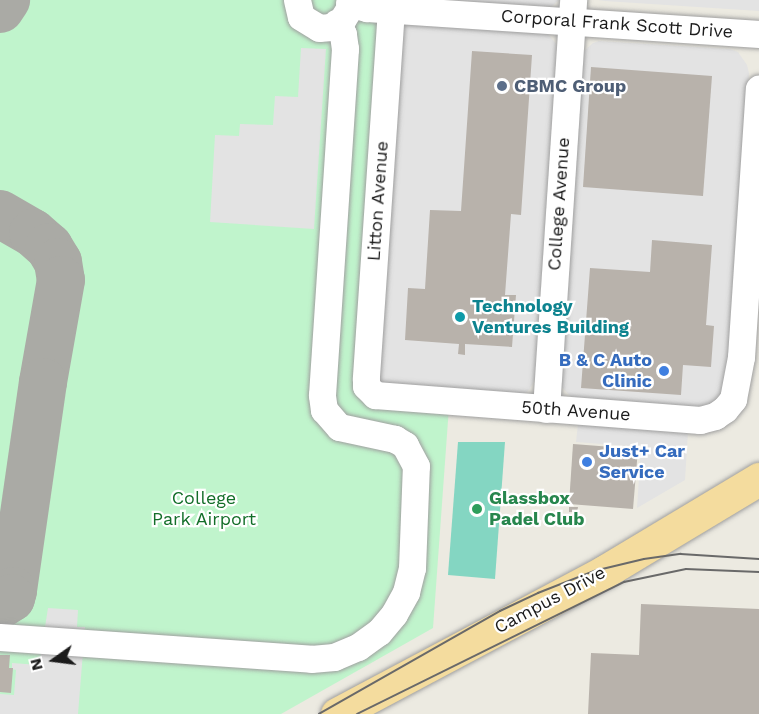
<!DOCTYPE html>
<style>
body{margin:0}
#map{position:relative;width:759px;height:714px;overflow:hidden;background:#eceae1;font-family:"Work Sans",sans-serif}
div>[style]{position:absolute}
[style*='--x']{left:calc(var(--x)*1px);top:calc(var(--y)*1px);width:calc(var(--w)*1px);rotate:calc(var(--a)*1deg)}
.park>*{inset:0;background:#c0f4cc}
.pitch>*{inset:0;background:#84d6c2}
.parking>*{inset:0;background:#e3e3e3}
.taxiway>*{height:48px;margin:-24px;padding:0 24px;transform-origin:24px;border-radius:24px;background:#aaaaa5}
.building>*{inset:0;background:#b8b2ab}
.roads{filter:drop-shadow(0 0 2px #9f9f9f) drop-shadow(0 0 2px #9f9f9f)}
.minor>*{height:27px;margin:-13.5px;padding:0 13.5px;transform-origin:13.5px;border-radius:13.5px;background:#fff}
.major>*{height:33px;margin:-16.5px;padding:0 16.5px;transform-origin:16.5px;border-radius:16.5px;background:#f4dc9e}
.tram>*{height:1.5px;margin:-0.75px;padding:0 0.75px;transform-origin:0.75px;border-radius:0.75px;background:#696969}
.dots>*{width:16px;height:16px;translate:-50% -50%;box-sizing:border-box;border:3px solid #fff;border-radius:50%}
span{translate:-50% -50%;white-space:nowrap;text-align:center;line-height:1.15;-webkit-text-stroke:4.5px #fff;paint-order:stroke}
.street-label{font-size:18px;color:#1b1b1b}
.service-label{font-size:18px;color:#4e5e75;font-weight:700}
.left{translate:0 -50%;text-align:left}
.culture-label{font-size:18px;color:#0d838f;font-weight:700}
.shop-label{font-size:18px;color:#366cbe;font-weight:700}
.right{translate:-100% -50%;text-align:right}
.park-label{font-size:18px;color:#136e29}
.leisure-label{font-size:18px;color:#27864d;font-weight:700}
.north{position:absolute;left:24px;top:630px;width:60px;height:60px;-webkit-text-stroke:4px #fff;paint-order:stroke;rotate:256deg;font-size:16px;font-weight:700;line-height:24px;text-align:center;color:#1b1b1b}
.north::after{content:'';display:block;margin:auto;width:21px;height:27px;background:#1b1b1b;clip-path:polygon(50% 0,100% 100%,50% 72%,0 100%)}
</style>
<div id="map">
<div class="park">
<i style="clip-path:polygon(0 0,390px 0,450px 393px,433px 628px,281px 714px,0 714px)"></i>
</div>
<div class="pitch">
<i style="clip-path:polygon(458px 442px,505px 442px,495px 579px,448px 575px)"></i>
</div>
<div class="parking">
<i style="clip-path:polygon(444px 0,559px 0,551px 7px)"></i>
<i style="clip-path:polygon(598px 0,759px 0,759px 11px,605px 1px)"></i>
<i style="clip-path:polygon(402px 23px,539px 31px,548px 34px,557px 45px,536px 377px,530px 389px,523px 395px,379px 384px,371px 370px)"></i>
<i style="clip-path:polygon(599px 41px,730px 49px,738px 52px,747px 65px,749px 73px,732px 362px,725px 389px,708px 408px,573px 399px,560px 385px,583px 52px,593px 43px)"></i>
<i style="clip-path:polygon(301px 48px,326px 49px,314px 229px,210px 222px,215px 135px,239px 136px,240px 124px,273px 125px,275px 96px,298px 97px)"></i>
<i style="clip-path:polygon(578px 424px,688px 432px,685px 480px,637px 508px,641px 447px,576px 442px)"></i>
<i style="clip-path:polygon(48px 608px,78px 610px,77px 627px,85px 627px,78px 714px,0 714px,0 694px,14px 695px,16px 670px,12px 669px,12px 663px,39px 665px)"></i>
</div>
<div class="taxiway">
<i style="--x:0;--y:9;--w:11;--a:-56"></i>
<i style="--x:0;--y:214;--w:38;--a:30"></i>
<i style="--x:33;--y:233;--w:21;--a:41"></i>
<i style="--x:49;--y:247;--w:17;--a:59"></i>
<i style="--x:58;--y:262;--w:18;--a:81"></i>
<i style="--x:61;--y:280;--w:104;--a:100"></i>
<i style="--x:43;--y:382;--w:211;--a:98.2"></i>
<i style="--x:13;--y:591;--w:7;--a:106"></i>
<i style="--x:11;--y:598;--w:13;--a:148"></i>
</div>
<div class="building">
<i style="clip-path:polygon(472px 51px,532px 55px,521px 215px,511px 214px,505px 295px,516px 295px,512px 347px,465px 344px,465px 355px,458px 354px,459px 344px,405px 340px,408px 288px,425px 289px,430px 210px,461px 211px)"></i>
<i style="clip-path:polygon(591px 67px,712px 76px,703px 196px,583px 187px)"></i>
<i style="clip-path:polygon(652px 240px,712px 245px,706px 325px,714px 326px,711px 367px,683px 365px,681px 395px,581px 388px,590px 268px,650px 272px)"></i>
<i style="clip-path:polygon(573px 444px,638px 449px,633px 509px,569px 504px)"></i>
<i style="clip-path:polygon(569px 507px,578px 507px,577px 512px,569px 512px)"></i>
<i style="clip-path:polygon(641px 604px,759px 609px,759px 714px,588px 714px,591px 653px,639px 655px)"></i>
<i style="clip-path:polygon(0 655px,10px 655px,9px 668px,13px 668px,11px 693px,0 692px)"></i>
</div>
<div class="roads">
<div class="minor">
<i style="--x:297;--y:0;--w:17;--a:77"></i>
<i style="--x:301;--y:17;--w:21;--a:31"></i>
<i style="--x:319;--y:28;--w:12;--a:-5"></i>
<i style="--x:331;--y:27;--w:13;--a:-32"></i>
<i style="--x:342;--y:20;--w:9;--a:-58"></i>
<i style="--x:349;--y:3;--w:19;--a:16"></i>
<i style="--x:367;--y:8;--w:393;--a:3.8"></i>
<i style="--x:391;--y:9;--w:371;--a:93.9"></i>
<i style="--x:366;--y:379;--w:7;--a:90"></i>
<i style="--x:366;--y:386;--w:13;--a:45"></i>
<i style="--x:375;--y:395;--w:326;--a:4.4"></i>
<i style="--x:700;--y:420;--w:16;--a:-15"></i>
<i style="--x:715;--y:416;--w:12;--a:-35"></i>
<i style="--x:725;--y:409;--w:13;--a:-51"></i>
<i style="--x:733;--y:399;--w:43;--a:-79.2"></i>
<i style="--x:741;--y:357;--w:269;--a:-86.2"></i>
<i style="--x:546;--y:409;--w:410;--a:-86.2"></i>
<i style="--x:0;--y:637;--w:312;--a:4"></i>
<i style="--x:311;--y:659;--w:23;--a:-5"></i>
<i style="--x:334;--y:657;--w:26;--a:-23"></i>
<i style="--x:358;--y:647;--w:26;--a:-36"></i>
<i style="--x:379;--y:632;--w:23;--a:-50"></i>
<i style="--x:394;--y:614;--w:25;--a:-61"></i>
<i style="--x:406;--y:592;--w:25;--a:-76"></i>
<i style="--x:412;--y:568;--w:102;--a:-87.8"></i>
<i style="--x:416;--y:466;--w:24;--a:-118"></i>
<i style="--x:405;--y:445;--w:12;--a:-149"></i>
<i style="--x:395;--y:439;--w:57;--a:-167.9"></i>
<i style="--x:339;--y:427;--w:23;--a:-131"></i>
<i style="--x:324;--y:410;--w:15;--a:-98"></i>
<i style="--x:322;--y:395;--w:347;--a:-86.2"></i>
<i style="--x:345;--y:49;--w:15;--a:-98"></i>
<i style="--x:343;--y:34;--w:13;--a:-119"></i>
</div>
<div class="major">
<i style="--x:337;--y:714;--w:302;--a:-28"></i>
<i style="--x:604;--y:572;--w:181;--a:-31"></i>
</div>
</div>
<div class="tram">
<i style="--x:319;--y:714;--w:208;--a:-29.6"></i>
<i style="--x:500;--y:611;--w:42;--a:-25.3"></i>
<i style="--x:538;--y:593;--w:60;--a:-21.4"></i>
<i style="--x:594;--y:571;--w:51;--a:-13.5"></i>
<i style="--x:644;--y:559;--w:37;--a:-8"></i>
<i style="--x:681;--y:554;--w:78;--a:3.7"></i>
<i style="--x:357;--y:714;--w:298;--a:-26.3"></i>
<i style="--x:624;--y:582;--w:63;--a:-11.8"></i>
<i style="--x:686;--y:569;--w:73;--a:2.4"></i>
</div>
<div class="dots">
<i style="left:502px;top:86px;background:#5c6f8a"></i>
<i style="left:460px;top:317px;background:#0f9aa8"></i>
<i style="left:664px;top:371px;background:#3f7fe0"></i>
<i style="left:587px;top:462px;background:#3f7fe0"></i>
<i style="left:477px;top:509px;background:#2e9e5b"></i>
</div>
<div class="street-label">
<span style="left:617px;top:24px;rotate:4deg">Corporal Frank Scott Drive</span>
<span style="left:378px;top:201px;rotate:-86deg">Litton Avenue</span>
<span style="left:559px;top:204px;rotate:-86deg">College Avenue</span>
<span style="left:576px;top:411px;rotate:4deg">50th Avenue</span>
<span style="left:550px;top:600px;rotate:-28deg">Campus Drive</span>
</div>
<div class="service-label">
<span class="left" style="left:514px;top:86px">CBMC Group</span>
</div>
<div class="culture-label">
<span class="left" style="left:472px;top:317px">Technology<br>Ventures Building</span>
</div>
<div class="shop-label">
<span class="right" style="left:652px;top:371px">B &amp; C Auto<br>Clinic</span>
<span class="left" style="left:599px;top:462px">Just+ Car<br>Service</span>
</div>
<div class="park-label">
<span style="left:204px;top:509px">College<br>Park Airport</span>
</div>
<div class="leisure-label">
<span class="left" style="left:489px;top:509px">Glassbox<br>Padel Club</span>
</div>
<div class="north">N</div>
</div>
